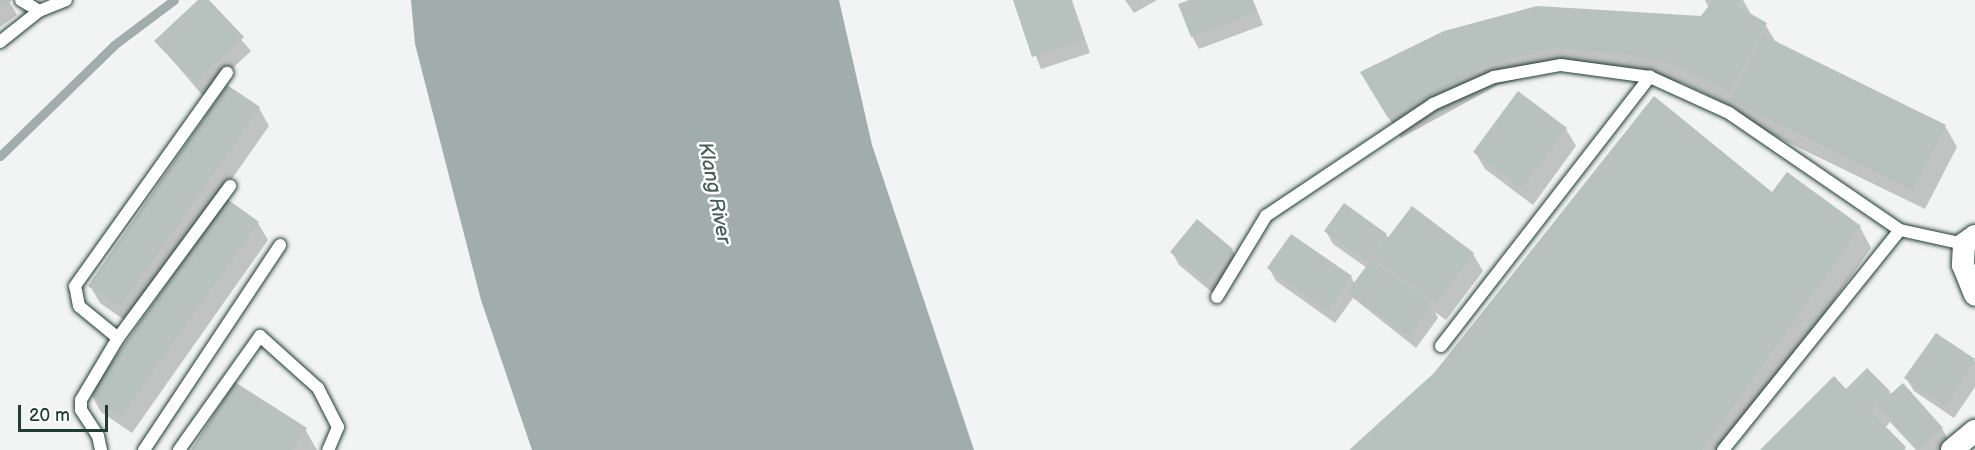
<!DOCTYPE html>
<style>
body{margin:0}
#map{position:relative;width:1975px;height:450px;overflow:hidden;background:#f2f3f3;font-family:"Balsamiq Sans",sans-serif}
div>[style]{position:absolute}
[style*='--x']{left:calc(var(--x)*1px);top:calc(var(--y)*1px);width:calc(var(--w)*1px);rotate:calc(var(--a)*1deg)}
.water>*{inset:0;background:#a1adaa}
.shadow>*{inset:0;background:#0003}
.stream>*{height:9px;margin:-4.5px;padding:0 4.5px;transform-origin:4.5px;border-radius:4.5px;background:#a1adaa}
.building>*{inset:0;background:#b7c1bd}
.roads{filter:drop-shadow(0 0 2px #1f3d34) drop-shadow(0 0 2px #1f3d34)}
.lane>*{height:12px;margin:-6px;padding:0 6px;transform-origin:6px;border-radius:6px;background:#fff}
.street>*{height:22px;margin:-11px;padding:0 11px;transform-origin:11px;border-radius:11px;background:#fff}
span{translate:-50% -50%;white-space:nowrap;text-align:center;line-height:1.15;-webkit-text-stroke:5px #fff;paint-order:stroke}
.water-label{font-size:20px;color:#465f57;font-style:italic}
.scale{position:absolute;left:18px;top:405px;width:90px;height:27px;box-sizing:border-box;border:3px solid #1f3d34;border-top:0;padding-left:8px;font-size:18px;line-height:21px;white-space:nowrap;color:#1f3d34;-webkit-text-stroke:4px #fff;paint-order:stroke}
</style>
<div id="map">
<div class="water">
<i style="clip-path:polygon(411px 0,839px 0,872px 145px,974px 450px,532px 450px,481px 300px,415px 44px)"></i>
</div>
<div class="shadow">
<i style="clip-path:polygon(0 0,8px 0,17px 15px,0 27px)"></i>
<i style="clip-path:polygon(201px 0,207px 0,251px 51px,203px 96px,156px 41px)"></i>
<i style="clip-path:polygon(1014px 0,1072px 0,1090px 53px,1041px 69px)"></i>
<i style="clip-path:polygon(1125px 0,1157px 0,1134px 13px)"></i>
<i style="clip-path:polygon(1193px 0,1253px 0,1263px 25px,1199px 49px,1192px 36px)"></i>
<i style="clip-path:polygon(1705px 0,1743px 0,1752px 16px,1765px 24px,1777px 44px,1945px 126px,1957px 147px,1925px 209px,1744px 121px,1737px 109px,1682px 83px,1630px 73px,1562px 68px,1498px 85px,1401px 138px,1362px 73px,1702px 18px,1709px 8px)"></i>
<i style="clip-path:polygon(259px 108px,269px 126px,130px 324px,100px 303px,90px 286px)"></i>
<i style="clip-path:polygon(1566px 129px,1576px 146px,1533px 205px,1485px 169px,1475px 152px)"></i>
<i style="clip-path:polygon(1772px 194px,1860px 227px,1871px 248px,1728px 450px,1351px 450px)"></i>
<i style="clip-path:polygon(1197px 221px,1232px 250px,1240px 263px,1214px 294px,1179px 265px,1172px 252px)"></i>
<i style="clip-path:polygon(258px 223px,268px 240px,132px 433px,101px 412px,91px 394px)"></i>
<i style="clip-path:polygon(1326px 231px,1386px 235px,1389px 239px,1473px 254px,1483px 271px,1446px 320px,1435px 312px,1438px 318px,1416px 348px,1353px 298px,1335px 323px,1276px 281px,1269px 268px,1351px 277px,1355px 284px,1367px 268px,1333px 244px)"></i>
<i style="clip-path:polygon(1936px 335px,1975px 361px,1975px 387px,1954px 418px,1914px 391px,1906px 378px)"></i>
<i style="clip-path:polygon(1846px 391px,1889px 392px,1942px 429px,1950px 442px,1940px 450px,1916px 450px,1890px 422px,1885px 428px,1906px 450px,1762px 450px)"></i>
<i style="clip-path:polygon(305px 429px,317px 450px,193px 450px)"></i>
</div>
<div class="stream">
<i style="--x:0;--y:156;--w:159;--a:-44.2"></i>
<i style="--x:114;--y:45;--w:75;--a:-36.9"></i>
</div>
<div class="building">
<i style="clip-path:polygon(0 0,12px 0,0 9px)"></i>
<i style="clip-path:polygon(198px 0,209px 0,244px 37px,195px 83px,154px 41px)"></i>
<i style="clip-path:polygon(1013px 0,1070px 0,1084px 40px,1032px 57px)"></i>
<i style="clip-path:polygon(1189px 0,1252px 0,1257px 12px,1191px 37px,1178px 4px)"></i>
<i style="clip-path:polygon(1713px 0,1740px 0,1737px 6px,1767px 23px,1730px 92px,1670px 63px,1617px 53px,1550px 48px,1486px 65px,1388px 118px,1360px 72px,1444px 31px,1537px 6px,1701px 16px)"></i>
<i style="clip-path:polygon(1763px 35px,1946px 125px,1913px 190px,1730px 100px)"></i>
<i style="clip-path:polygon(227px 85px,260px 107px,120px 307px,88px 286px)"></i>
<i style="clip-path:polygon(1518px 91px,1567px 128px,1522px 188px,1473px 152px)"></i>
<i style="clip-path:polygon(1654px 96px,1772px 192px,1787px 172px,1861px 226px,1702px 450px,1349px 450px,1434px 373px)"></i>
<i style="clip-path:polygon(227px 199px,259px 222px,121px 416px,89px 394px)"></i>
<i style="clip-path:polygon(1344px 203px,1387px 234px,1367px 262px,1324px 231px)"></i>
<i style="clip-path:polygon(1412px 206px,1474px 253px,1436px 303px,1373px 257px)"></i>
<i style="clip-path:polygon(1197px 219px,1233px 249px,1206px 282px,1170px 252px)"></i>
<i style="clip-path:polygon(1291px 234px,1352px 276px,1328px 311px,1267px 268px)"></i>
<i style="clip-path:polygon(1371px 260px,1432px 304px,1409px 336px,1347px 292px)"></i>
<i style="clip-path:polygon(1936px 333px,1975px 359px,1946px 406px,1904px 378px)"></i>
<i style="clip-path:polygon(1867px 368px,1890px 391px,1870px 411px,1906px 447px,1903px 450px,1760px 450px,1834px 376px,1846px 389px)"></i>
<i style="clip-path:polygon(235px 382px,307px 428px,292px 450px,191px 450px)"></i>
<i style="clip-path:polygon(1903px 383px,1943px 428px,1918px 450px,1878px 405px)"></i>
</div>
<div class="roads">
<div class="lane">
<i style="--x:21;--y:0;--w:21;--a:31"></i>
<i style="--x:39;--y:11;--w:29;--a:-22"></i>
<i style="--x:0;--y:42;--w:50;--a:-38.5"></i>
<i style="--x:1217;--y:297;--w:95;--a:-58.8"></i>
<i style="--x:1266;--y:216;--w:201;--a:-33.8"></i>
<i style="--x:1433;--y:104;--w:67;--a:-23.9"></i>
<i style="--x:1494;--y:77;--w:68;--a:-10.2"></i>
<i style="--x:1561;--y:65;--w:90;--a:7.7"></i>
<i style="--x:1650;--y:77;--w:87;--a:24.5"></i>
<i style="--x:1729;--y:113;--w:207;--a:34.4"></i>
<i style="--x:1900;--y:230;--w:66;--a:12.3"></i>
<i style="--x:118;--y:338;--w:189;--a:-53.6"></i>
<i style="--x:1441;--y:346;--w:341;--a:-52.2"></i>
<i style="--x:101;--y:450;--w:14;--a:-102"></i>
<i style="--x:98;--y:436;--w:31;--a:-123"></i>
<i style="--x:81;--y:410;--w:10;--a:-90"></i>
<i style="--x:81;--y:400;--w:72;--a:-59.2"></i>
<i style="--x:118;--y:338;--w:50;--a:-140.6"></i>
<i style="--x:79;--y:306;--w:20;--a:-101"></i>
<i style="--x:75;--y:286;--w:262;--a:-54.5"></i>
<i style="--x:144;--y:450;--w:246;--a:-56.4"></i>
<i style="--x:179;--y:450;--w:140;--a:-54.6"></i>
<i style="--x:260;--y:336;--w:78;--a:41.9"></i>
<i style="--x:318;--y:388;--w:44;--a:62.9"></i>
<i style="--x:338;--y:427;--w:25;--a:113"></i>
<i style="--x:1723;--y:450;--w:282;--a:-51.2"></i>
</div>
<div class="street">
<i style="--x:1975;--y:236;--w:14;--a:144"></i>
<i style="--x:1964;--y:244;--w:21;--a:93"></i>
<i style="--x:1963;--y:265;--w:32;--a:68"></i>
<i style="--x:1952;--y:450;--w:30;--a:-40"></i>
</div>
</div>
<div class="water-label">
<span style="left:714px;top:193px;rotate:79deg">Klang River</span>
</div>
<div class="scale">20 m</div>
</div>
